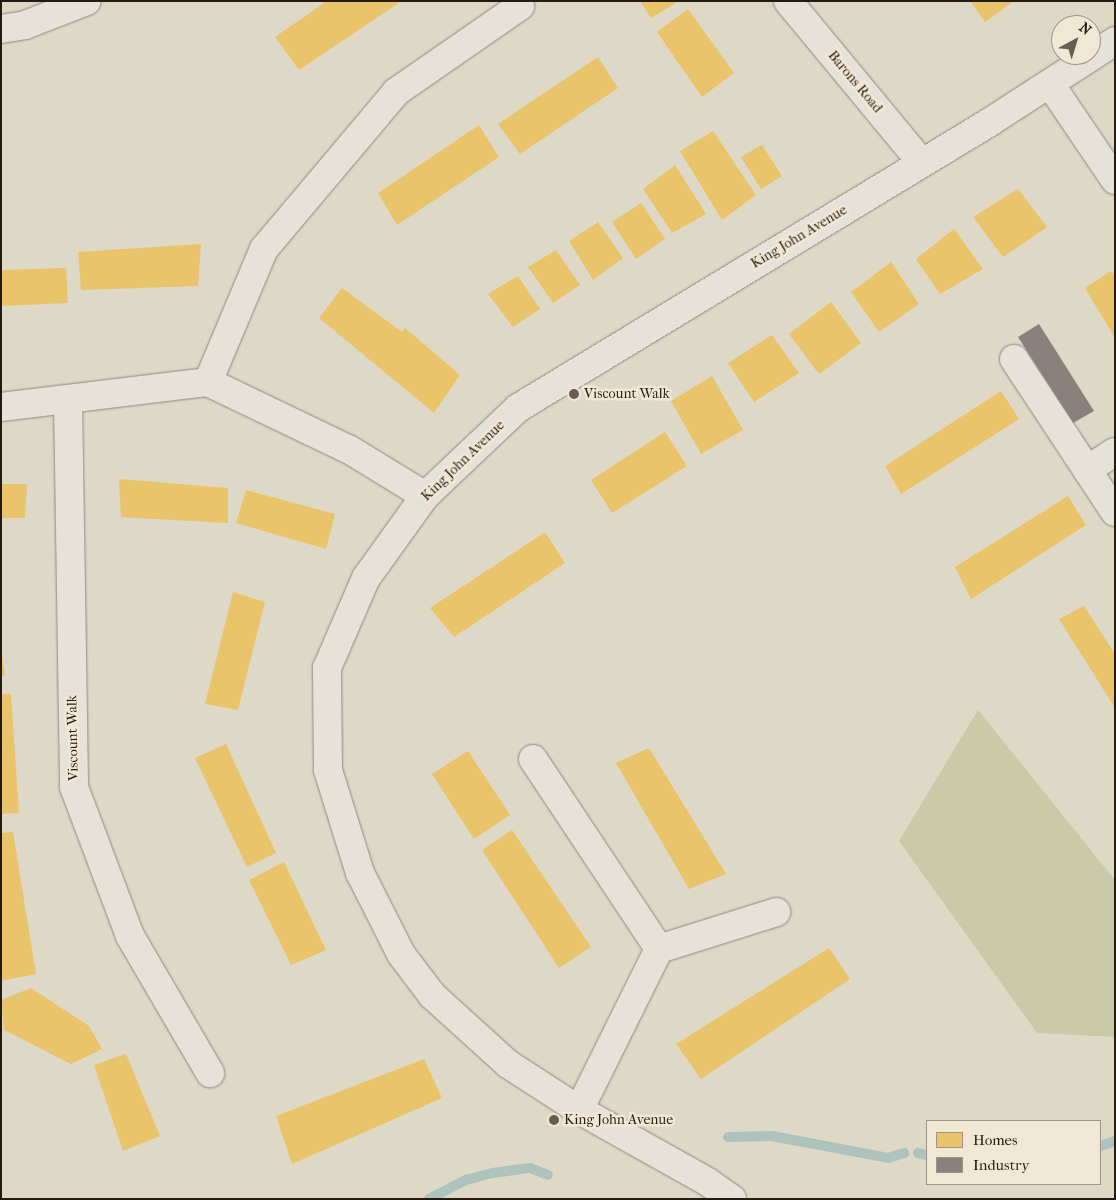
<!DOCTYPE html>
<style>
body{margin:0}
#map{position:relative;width:1116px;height:1200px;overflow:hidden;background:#ded8c7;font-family:"IM FELL French Canon",serif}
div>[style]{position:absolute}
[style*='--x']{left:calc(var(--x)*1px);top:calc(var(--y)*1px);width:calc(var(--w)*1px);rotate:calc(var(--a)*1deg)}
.green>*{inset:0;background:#cacaa8}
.homes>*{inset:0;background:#e9c46a}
.industry>*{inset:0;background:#8a817c}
.stream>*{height:10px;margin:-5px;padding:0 5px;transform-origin:5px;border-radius:5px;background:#aec3bd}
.roads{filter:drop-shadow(0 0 1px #8f897f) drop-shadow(0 0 1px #8f897f)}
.minor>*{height:28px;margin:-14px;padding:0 14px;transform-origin:14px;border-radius:14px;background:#e6e2da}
.dots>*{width:14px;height:14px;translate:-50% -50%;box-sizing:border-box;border:2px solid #f0e8d4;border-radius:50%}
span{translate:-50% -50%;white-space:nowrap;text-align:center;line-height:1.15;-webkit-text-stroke:5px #f0e8d4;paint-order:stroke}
.street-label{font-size:14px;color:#261911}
.poi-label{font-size:14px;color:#261911}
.left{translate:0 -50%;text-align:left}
.frame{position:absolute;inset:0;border:2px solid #261911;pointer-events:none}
.legend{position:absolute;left:926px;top:1120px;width:175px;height:65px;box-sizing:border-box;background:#f0e8d4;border:1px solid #9f9586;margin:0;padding:6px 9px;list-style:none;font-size:15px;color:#261911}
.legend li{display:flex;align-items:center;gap:10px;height:25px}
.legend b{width:25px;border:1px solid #9f9586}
.north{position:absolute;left:1051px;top:15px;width:50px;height:50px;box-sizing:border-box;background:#f0e8d4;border:1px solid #9f9586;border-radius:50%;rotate:39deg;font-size:14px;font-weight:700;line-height:20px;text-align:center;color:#261911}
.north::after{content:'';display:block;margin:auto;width:18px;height:22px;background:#665c51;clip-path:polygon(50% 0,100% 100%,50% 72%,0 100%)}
</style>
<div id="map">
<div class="green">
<i style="clip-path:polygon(978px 710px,1115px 880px,1115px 1037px,1037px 1033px,899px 841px)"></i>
</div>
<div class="homes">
<i style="clip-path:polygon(327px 1px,397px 1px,399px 3px,299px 70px,275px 37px)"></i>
<i style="clip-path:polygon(640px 1px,679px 1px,651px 18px)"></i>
<i style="clip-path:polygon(970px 1px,1014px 1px,985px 22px)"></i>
<i style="clip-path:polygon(688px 9px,734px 73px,702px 97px,657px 32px)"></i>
<i style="clip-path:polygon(598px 57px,618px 88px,520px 154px,498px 124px)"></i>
<i style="clip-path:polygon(479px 125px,499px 157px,397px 225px,378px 193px)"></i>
<i style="clip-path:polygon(713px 131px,756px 195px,722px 220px,680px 151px)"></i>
<i style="clip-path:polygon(762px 145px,782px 176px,761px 189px,741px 157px)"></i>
<i style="clip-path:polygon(675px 165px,706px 214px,672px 233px,643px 189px)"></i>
<i style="clip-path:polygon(1018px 189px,1047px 227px,1003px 257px,973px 217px)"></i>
<i style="clip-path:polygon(641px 203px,665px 239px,636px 259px,612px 222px)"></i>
<i style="clip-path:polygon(598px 222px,623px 258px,593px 280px,569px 241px)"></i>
<i style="clip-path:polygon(954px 229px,983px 269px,940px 294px,916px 259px)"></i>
<i style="clip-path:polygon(201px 244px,198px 286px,81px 290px,78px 252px)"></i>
<i style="clip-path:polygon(556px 250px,580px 285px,553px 303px,528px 267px)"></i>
<i style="clip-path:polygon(891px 262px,919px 304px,879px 332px,851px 292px)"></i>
<i style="clip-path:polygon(66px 268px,68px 303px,1px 306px,1px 270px)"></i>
<i style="clip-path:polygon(1111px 271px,1115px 276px,1115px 338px,1085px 288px)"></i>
<i style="clip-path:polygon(518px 276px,540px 309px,513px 327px,488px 294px)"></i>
<i style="clip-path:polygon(342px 288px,402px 332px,405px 328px,460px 375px,434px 413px,319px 318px)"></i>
<i style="clip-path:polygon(831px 302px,861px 343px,819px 374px,789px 334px)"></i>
<i style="clip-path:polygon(772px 335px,799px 373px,754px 402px,728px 363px)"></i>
<i style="clip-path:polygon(712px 376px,743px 430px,701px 454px,671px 401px)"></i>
<i style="clip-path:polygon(1001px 391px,1019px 419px,901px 494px,885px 466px)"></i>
<i style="clip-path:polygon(665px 432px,687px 466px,612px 513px,591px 480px)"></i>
<i style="clip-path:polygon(119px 479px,228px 488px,228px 523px,121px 517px)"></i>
<i style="clip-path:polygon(1px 484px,27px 484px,25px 518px,1px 518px)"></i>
<i style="clip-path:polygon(246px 490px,335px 514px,326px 549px,236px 523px)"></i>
<i style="clip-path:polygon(1068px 496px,1086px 525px,971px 599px,955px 567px)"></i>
<i style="clip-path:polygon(545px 532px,565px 563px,454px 637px,430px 608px)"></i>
<i style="clip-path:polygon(233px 592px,265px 602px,238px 710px,205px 704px)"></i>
<i style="clip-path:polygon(1084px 606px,1115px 654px,1115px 708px,1059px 619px)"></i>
<i style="clip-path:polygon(1px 648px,5px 675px,1px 676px)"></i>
<i style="clip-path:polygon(1px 694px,11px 694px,19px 813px,1px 814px)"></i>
<i style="clip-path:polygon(226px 744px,276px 853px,247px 867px,195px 758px)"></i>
<i style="clip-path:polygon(649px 748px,726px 874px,689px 889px,616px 763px)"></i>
<i style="clip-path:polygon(468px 751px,510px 815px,474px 839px,432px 774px)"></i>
<i style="clip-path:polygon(512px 830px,591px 947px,559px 968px,482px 850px)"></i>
<i style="clip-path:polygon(13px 832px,36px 974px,1px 981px,1px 833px)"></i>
<i style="clip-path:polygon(284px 862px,326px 950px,291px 965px,249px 880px)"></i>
<i style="clip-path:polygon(829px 948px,850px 979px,701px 1079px,676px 1044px)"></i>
<i style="clip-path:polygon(31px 988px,89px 1026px,102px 1049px,71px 1064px,4px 1030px,1px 1000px)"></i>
<i style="clip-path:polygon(126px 1054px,160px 1136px,123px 1151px,94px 1065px)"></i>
<i style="clip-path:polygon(424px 1059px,442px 1098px,292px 1164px,276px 1116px)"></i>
</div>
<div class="industry">
<i style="clip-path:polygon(1039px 324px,1094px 411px,1073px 423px,1018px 337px)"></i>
</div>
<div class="stream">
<i style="--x:728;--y:1137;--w:44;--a:-1.3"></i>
<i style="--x:772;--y:1136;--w:118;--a:10.7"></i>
<i style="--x:888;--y:1158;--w:17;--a:-17"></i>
<i style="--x:1100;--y:1146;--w:16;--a:-18"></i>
<i style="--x:918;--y:1153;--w:9;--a:13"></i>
<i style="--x:429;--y:1199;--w:42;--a:-27.2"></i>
<i style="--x:466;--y:1180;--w:28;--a:-15"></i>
<i style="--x:493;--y:1173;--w:37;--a:-8"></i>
<i style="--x:530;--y:1168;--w:19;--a:21"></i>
</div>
<div class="roads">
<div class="minor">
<i style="--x:788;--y:1;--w:210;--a:50.4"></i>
<i style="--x:1;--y:29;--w:24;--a:-9"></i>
<i style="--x:25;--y:25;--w:66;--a:-21.2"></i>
<i style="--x:1050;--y:84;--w:116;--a:55.9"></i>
<i style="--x:1014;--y:359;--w:183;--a:56.6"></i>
<i style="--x:208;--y:382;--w:144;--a:-67.2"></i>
<i style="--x:264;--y:249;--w:205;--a:-49.9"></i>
<i style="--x:396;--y:92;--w:151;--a:-34.7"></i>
<i style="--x:68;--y:400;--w:387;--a:89.1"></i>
<i style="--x:74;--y:787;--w:159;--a:69.4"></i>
<i style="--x:130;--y:936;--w:159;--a:59.7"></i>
<i style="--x:1;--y:407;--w:209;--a:-6.9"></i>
<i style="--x:208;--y:382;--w:157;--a:25.6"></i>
<i style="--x:350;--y:450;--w:88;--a:31.5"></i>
<i style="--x:1087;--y:470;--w:33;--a:-33"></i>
<i style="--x:533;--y:759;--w:228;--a:56.4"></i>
<i style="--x:659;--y:949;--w:180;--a:116.4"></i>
<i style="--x:659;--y:949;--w:123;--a:-17.5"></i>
<i style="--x:732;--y:1199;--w:29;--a:-145"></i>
<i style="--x:708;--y:1182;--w:148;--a:-150.8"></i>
<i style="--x:579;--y:1110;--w:85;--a:-147.1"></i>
<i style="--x:508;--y:1064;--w:103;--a:-137.8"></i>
<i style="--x:432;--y:995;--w:51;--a:-127.1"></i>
<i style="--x:401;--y:954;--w:91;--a:-116.8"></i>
<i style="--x:360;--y:873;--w:108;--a:-107.3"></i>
<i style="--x:328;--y:770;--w:102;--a:-90.6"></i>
<i style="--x:327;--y:668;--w:98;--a:-66.6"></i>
<i style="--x:366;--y:578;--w:101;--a:-54.3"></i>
<i style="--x:425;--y:496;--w:128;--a:-43.4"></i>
<i style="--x:518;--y:408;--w:552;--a:-31.21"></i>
<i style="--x:990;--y:122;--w:149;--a:-32.9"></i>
</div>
</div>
<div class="dots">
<i style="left:574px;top:394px;background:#665c51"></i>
<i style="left:554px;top:1120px;background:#665c51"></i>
</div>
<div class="street-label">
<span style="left:855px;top:82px;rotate:50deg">Barons Road</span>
<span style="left:799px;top:237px;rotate:-31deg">King John Avenue</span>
<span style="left:463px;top:461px;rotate:-44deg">King John Avenue</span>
<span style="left:73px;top:738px;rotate:-91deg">Viscount Walk</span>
</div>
<div class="poi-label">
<span class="left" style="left:584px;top:394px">Viscount Walk</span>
<span class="left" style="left:564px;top:1120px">King John Avenue</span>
</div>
<div class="frame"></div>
<ul class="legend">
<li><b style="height:14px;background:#e9c46a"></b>Homes</li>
<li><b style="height:14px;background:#8a817c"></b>Industry</li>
</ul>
<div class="north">N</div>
</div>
